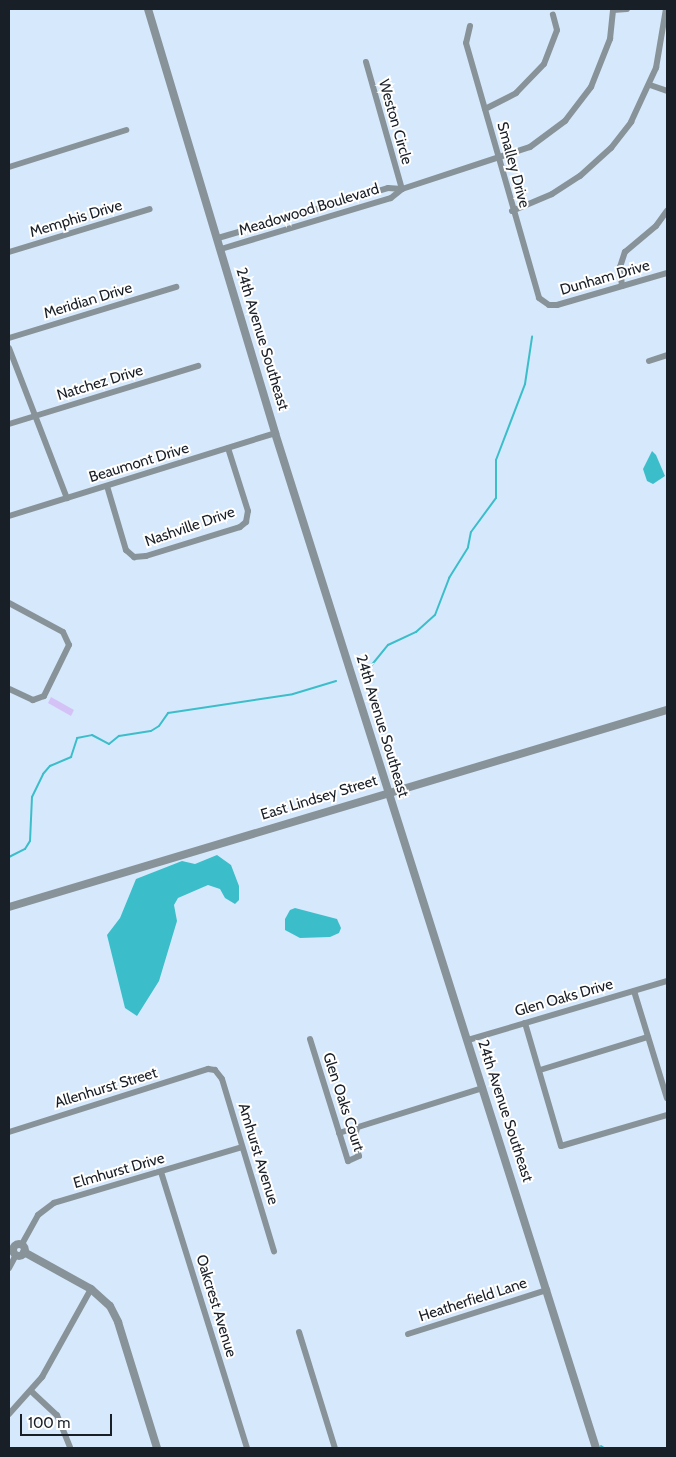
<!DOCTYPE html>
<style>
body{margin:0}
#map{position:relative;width:676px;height:1457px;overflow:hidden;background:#d6e8fc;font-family:Cabin,sans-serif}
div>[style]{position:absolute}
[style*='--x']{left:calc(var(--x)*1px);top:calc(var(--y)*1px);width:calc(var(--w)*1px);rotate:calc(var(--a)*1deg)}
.green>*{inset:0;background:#d4c2f7}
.water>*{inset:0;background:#3bbeca}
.stream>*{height:2px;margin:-1px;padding:0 1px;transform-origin:1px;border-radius:1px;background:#3bbeca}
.minor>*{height:6px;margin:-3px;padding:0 3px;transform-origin:3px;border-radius:3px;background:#889399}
.tertiary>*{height:8px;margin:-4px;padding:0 4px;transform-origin:4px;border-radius:4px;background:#889399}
.tertiary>.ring{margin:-4px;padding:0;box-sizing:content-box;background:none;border:8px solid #889399;border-radius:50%}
span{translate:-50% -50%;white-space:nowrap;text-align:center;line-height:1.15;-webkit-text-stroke:4px #fff;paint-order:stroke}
.street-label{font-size:15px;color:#191f27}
.frame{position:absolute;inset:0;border:10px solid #191f27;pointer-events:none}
.scale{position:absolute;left:20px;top:1414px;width:92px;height:22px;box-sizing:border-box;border:2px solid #191f27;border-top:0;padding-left:6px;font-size:15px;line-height:18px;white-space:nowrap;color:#191f27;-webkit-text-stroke:4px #fff;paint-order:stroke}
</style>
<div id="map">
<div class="green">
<i style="clip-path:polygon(51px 697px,74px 710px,71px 716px,48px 703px)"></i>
</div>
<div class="water">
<i style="clip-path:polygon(652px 451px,656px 455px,665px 476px,653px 484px,647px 481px,643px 469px)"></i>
<i style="clip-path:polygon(217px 855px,231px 865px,239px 886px,239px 900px,235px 904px,225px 898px,220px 889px,208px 885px,178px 898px,174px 905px,177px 921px,159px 981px,137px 1016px,125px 1008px,107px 935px,120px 918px,136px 879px,182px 861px,195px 864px)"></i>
<i style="clip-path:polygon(295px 908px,337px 919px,341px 928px,339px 933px,330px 937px,300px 938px,285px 930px,285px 919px,290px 910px)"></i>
</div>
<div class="stream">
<i style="--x:366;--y:672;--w:35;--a:-51"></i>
<i style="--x:388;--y:645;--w:31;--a:-25"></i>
<i style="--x:416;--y:632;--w:25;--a:-42"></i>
<i style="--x:435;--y:615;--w:40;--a:-69"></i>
<i style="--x:449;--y:578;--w:36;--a:-58"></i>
<i style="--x:468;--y:547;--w:15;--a:-79"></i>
<i style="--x:471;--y:532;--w:42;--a:-53.7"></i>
<i style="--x:496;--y:498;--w:38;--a:-90"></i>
<i style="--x:496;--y:460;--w:81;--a:-69.1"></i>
<i style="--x:525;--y:384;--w:48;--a:-81.5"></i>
<i style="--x:9;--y:857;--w:18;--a:-27"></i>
<i style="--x:25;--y:849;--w:9;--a:-58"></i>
<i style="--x:30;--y:841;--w:44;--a:-87.4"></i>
<i style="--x:32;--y:797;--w:25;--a:-64"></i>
<i style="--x:43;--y:774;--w:11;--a:-49"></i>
<i style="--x:50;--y:766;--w:23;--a:-23"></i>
<i style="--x:71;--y:757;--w:20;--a:-72"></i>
<i style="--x:77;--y:738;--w:15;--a:-11"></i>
<i style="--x:92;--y:735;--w:19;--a:28"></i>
<i style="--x:109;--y:744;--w:13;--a:-39"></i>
<i style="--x:119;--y:736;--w:32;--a:-9"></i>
<i style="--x:151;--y:731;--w:9;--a:-32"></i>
<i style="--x:159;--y:726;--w:16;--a:-55"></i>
<i style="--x:168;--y:713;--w:126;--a:-8.6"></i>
<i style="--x:293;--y:694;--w:45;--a:-16.8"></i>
<i style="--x:601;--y:1446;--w:4;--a:34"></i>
</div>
<div class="minor">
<i style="--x:613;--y:10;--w:14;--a:-4"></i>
<i style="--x:470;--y:26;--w:17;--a:103"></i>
<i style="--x:466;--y:43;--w:265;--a:74"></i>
<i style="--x:539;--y:298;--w:12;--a:35"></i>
<i style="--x:549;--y:305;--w:8;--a:0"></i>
<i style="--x:557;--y:305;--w:115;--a:-16.2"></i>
<i style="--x:366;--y:62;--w:132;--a:74.2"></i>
<i style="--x:650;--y:85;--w:18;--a:19"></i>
<i style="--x:485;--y:109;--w:35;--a:-27"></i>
<i style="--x:516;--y:93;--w:40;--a:-46"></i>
<i style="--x:544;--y:64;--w:36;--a:-69"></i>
<i style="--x:557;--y:30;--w:16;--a:-105"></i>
<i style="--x:9;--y:167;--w:123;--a:-17.5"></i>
<i style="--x:512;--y:211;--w:43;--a:-23"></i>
<i style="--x:552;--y:194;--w:33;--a:-33"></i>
<i style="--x:580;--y:176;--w:42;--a:-42.1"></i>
<i style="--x:611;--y:148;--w:33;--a:-52"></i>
<i style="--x:631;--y:122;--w:60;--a:-65.2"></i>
<i style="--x:656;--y:68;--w:60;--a:-80.4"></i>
<i style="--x:218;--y:238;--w:177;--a:-16.4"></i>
<i style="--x:388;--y:188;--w:14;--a:4"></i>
<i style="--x:402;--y:189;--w:135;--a:-18.2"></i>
<i style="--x:530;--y:147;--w:44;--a:-36.6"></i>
<i style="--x:565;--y:121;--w:43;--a:-52.6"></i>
<i style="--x:591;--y:87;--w:52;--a:-68.4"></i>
<i style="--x:610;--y:39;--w:30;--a:-84"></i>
<i style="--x:221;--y:249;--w:177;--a:-16.7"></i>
<i style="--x:391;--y:198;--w:14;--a:-39"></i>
<i style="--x:9;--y:252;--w:147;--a:-17"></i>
<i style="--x:622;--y:286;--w:19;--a:-96"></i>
<i style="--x:620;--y:267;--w:16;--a:-72"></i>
<i style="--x:625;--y:252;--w:40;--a:-40"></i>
<i style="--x:656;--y:226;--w:19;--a:-54"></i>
<i style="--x:9;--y:338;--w:175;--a:-17"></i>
<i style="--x:9;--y:348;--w:161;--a:68.9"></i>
<i style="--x:649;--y:361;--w:19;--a:-18"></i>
<i style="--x:9;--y:424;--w:198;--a:-17.1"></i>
<i style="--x:107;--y:486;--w:67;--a:73.5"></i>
<i style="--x:126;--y:550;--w:11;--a:41"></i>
<i style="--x:134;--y:557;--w:12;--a:-5"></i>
<i style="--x:146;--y:556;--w:98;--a:-17.1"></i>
<i style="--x:240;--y:527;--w:8;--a:-40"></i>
<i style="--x:246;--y:522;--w:11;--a:-80"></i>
<i style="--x:248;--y:511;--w:66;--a:-107.6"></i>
<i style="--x:9;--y:516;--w:279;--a:-17.3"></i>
<i style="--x:9;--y:603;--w:61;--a:28.2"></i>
<i style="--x:63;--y:632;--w:14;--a:65"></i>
<i style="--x:69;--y:645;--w:57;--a:116.1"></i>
<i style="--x:44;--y:696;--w:12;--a:160"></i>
<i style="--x:33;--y:700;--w:26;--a:-155"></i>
<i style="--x:634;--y:991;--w:112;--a:72.9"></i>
<i style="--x:525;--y:1023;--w:128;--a:73.7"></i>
<i style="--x:561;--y:1146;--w:110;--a:-16.3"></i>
<i style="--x:310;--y:1039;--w:128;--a:72.7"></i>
<i style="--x:348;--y:1161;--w:12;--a:-24"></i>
<i style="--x:359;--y:1156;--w:16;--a:-108"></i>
<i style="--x:354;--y:1141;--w:13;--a:-77"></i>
<i style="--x:468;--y:1040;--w:208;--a:-16.5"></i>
<i style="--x:540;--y:1070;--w:113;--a:-17"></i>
<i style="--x:9;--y:1132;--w:209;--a:-17.6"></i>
<i style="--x:208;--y:1069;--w:7;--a:8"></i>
<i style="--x:215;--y:1070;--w:11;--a:52"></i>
<i style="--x:222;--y:1079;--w:180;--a:73.2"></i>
<i style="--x:339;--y:1133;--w:151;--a:-17.4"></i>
<i style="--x:161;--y:1172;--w:289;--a:72.7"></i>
<i style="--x:22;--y:1244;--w:33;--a:-61"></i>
<i style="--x:38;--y:1215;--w:20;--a:-37"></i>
<i style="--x:54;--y:1203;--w:196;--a:-16.6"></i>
<i style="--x:9;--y:1268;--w:15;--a:-62"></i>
<i style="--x:299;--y:1332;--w:121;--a:72.8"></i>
<i style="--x:408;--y:1334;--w:146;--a:-17.6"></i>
<i style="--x:32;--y:1392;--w:34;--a:43"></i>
<i style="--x:57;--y:1415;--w:35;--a:68"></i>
<i style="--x:9;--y:1414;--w:50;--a:-48.3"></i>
<i style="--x:42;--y:1377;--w:101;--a:-60.9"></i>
</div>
<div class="tertiary">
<i style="--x:148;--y:9;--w:443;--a:73.3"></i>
<i style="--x:275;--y:433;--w:1065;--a:72.45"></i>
<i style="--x:9;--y:907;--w:687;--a:-16.67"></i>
<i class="ring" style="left:13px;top:1244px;width:4px;height:4px"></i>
<i style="--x:24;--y:1252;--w:77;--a:28.9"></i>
<i style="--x:91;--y:1289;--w:25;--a:42"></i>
<i style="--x:110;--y:1306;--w:18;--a:63"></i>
<i style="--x:118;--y:1322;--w:132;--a:72.8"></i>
</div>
<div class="street-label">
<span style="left:395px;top:122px;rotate:74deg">Weston Circle</span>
<span style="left:513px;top:165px;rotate:75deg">Smalley Drive</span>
<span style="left:309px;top:210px;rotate:-17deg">Meadowood Boulevard</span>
<span style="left:76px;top:219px;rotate:-17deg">Memphis Drive</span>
<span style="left:605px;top:278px;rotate:-16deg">Dunham Drive</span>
<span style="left:88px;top:301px;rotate:-17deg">Meridian Drive</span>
<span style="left:262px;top:339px;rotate:73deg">24th Avenue Southeast</span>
<span style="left:100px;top:383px;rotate:-17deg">Natchez Drive</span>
<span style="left:139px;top:463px;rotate:-17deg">Beaumont Drive</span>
<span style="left:190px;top:527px;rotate:-19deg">Nashville Drive</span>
<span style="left:382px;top:726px;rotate:73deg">24th Avenue Southeast</span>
<span style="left:319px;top:798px;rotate:-17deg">East Lindsey Street</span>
<span style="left:564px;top:998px;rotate:-16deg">Glen Oaks Drive</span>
<span style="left:106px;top:1088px;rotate:-17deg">Allenhurst Street</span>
<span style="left:343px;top:1102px;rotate:72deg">Glen Oaks Court</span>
<span style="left:505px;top:1111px;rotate:72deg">24th Avenue Southeast</span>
<span style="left:258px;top:1154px;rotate:73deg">Amhurst Avenue</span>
<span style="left:119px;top:1171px;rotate:-16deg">Elmhurst Drive</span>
<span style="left:473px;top:1300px;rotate:-18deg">Heatherfield Lane</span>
<span style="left:216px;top:1306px;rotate:73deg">Oakcrest Avenue</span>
</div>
<div class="frame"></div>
<div class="scale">100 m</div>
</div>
